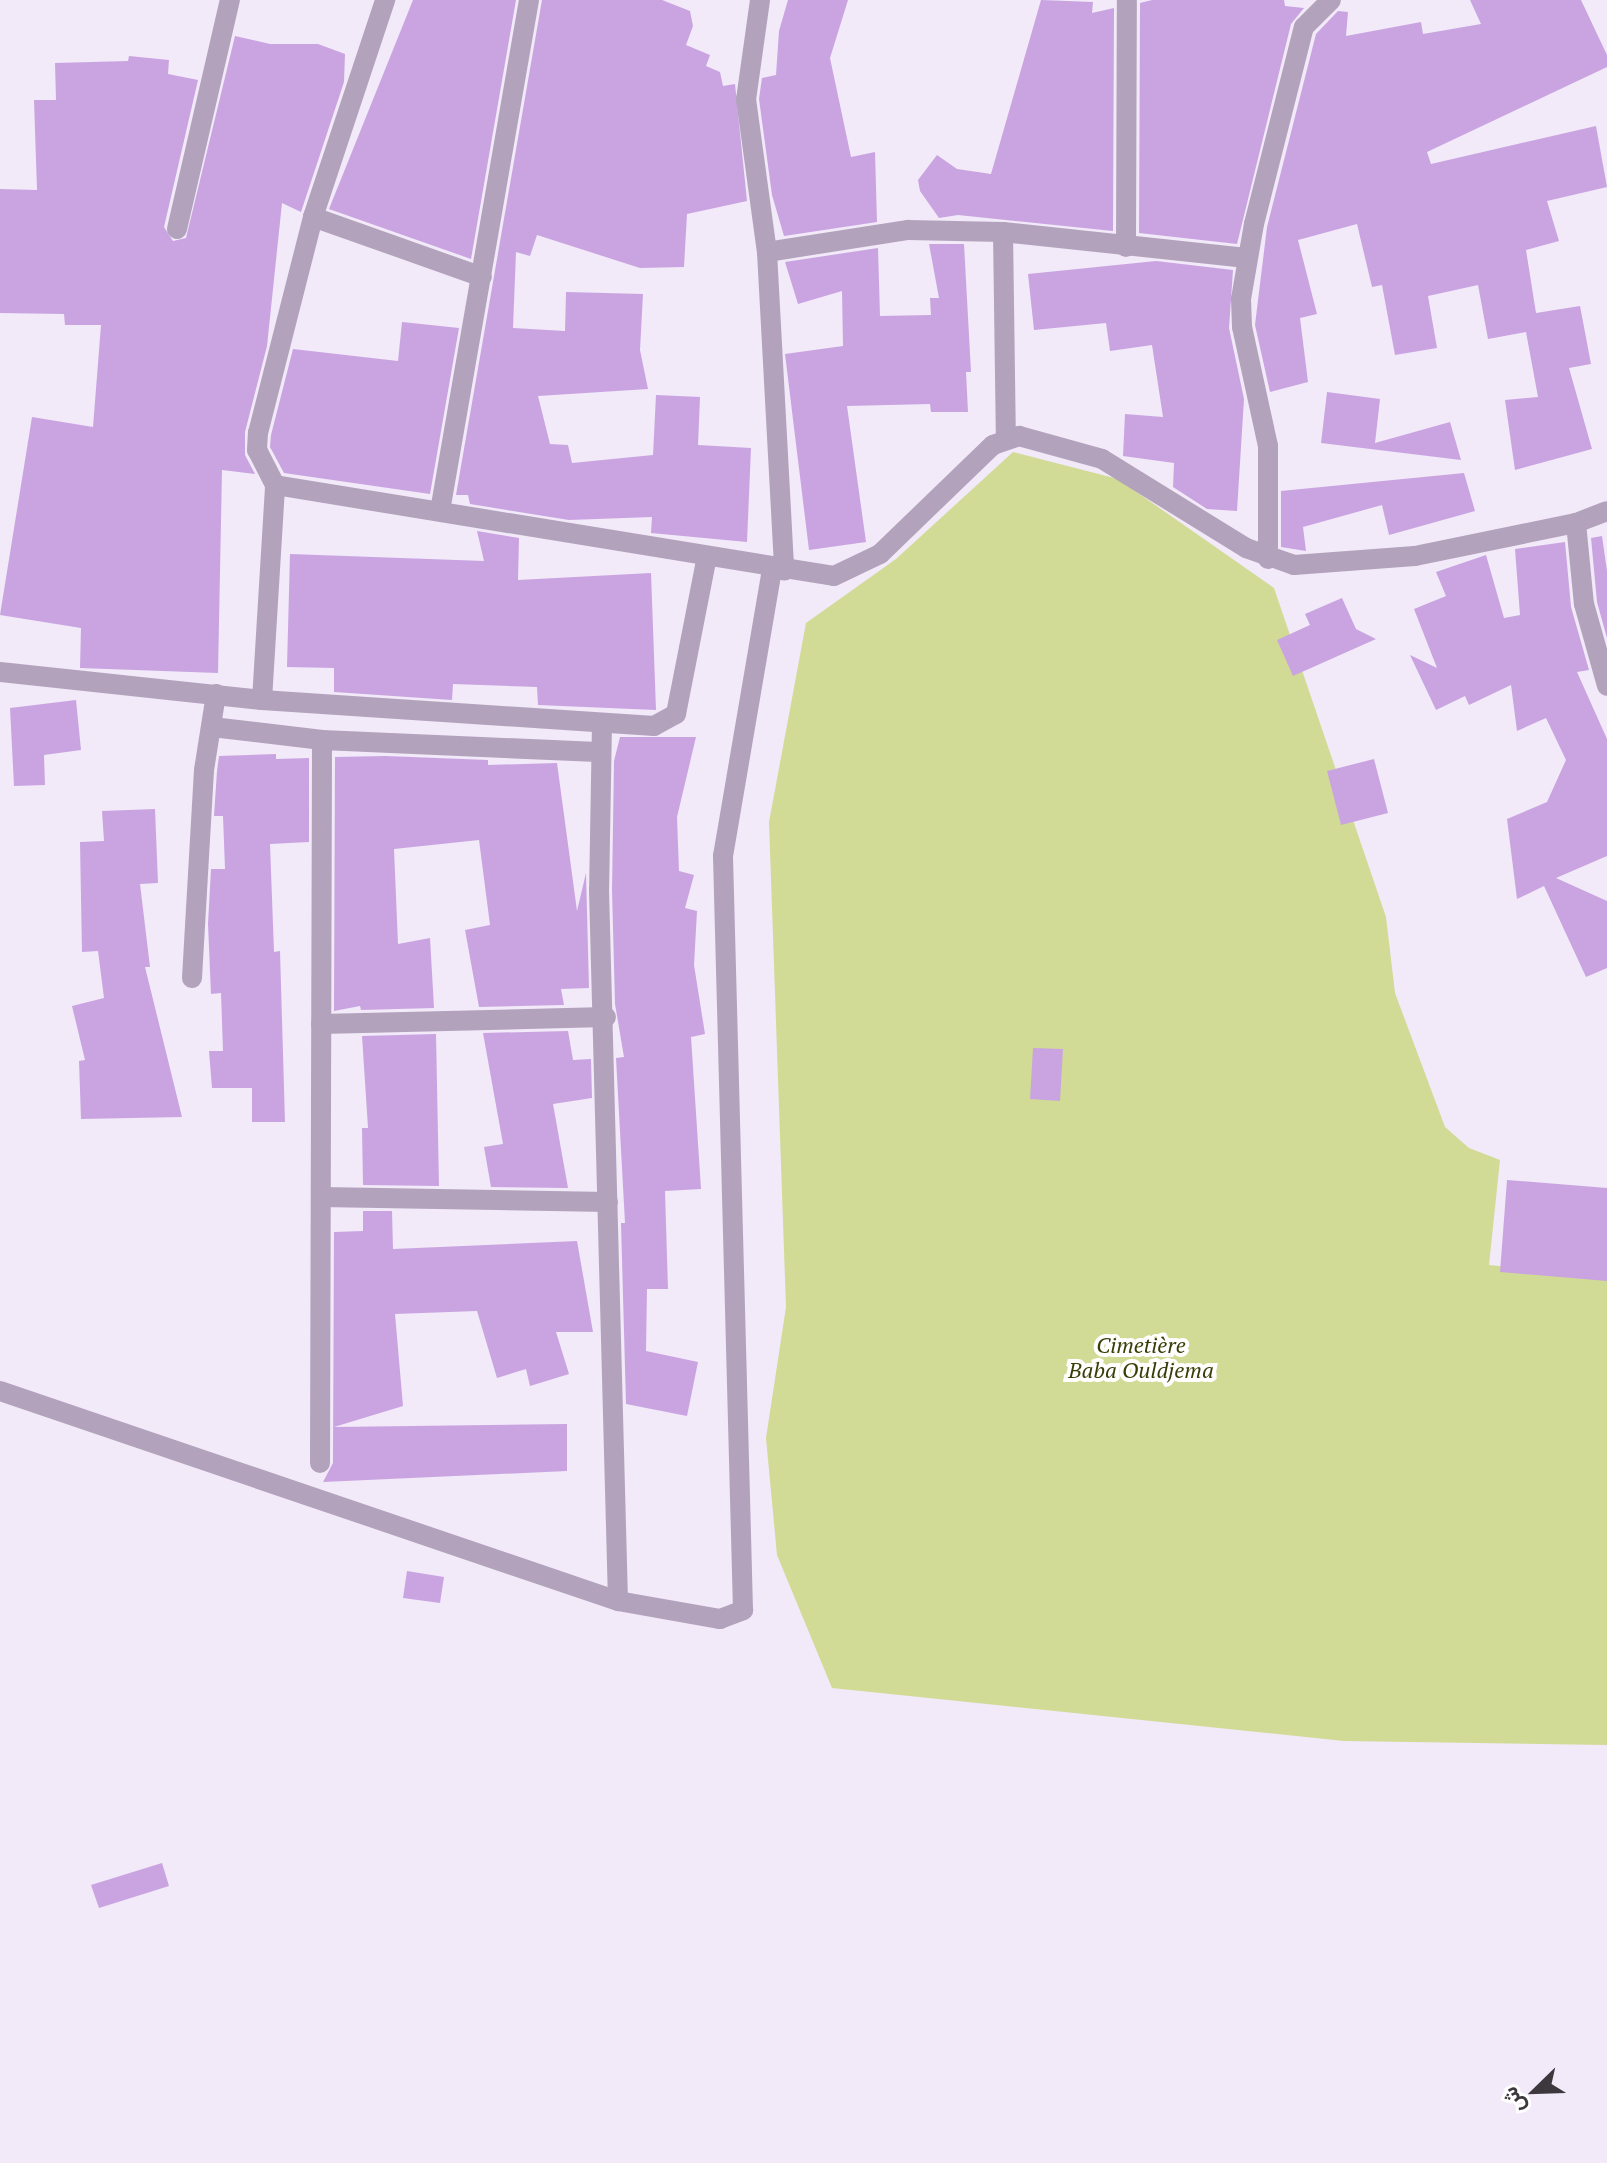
<!DOCTYPE html>
<meta charset="utf-8">
<style>
body{margin:0}
#map{position:relative;width:1607px;height:2163px;overflow:hidden;background:#f2e9f9;font-family:"PT Serif",Vazirmatn,serif}
div>[style]{position:absolute}
[style*='--x']{left:calc(var(--x)*1px);top:calc(var(--y)*1px);width:calc(var(--w)*1px);rotate:calc(var(--a)*1deg)}
.green>*{inset:0;background:#d1db95}
.building>*{inset:0;background:#c9a4e1}
.minor>*{height:20px;margin:-10px;padding:0 10px;transform-origin:10px;border-radius:10px;background:#b2a2bc}
span{translate:-50% -50%;white-space:nowrap;text-align:center;line-height:1.15;-webkit-text-stroke:8px #fff;paint-order:stroke}
.park-label{font-size:22px;color:#393e06;font-style:italic}
.north{position:absolute;left:1495px;top:2051px;width:80px;height:80px;-webkit-text-stroke:6px #fff;paint-order:stroke;rotate:247deg;font-size:22px;font-weight:700;line-height:32px;text-align:center;color:#3c383e}
.north::after{content:'';display:block;margin:auto;width:28px;height:36px;background:#3c383e;clip-path:polygon(50% 0,100% 100%,50% 72%,0 100%)}
</style>
<div id="map">
<div class="green">
<i style="clip-path:polygon(1013px 452px,1118px 479px,1274px 588px,1386px 917px,1395px 993px,1445px 1127px,1469px 1148px,1500px 1160px,1489px 1265px,1607px 1277px,1607px 1745px,1344px 1741px,832px 1688px,777px 1555px,766px 1438px,786px 1307px,769px 822px,806px 623px,896px 559px)"></i>
</div>
<div class="building">
<i style="clip-path:polygon(413px 0,516px 0,471px 259px,329px 209px)"></i>
<i style="clip-path:polygon(542px 0,662px 0,690px 11px,693px 26px,686px 45px,710px 55px,706px 66px,720px 72px,723px 86px,735px 84px,747px 201px,687px 214px,684px 267px,640px 268px,537px 235px,530px 256px,516px 252px,513px 328px,565px 331px,566px 292px,643px 294px,640px 350px,648px 389px,538px 396px,550px 444px,568px 445px,572px 463px,653px 455px,656px 395px,700px 397px,698px 445px,751px 448px,747px 542px,651px 533px,652px 517px,569px 520px,470px 504px,468px 495px,456px 495px)"></i>
<i style="clip-path:polygon(788px 0,848px 0,830px 58px,851px 157px,875px 152px,877px 222px,784px 236px,772px 195px,759px 99px,762px 78px,776px 75px,779px 31px)"></i>
<i style="clip-path:polygon(1041px 0,1093px 2px,1092px 13px,1114px 8px,1113px 231px,958px 215px,939px 218px,920px 191px,918px 180px,937px 155px,957px 169px,991px 174px)"></i>
<i style="clip-path:polygon(1152px 0,1284px 0,1285px 6px,1304px 8px,1291px 24px,1237px 244px,1139px 233px,1140px 3px)"></i>
<i style="clip-path:polygon(1470px 0,1581px 0,1607px 55px,1607px 67px,1427px 152px,1431px 164px,1596px 126px,1607px 187px,1547px 201px,1559px 241px,1526px 250px,1536px 313px,1580px 306px,1591px 364px,1569px 368px,1592px 449px,1515px 470px,1505px 400px,1538px 397px,1526px 332px,1488px 339px,1478px 285px,1428px 296px,1437px 348px,1395px 355px,1382px 285px,1372px 287px,1357px 224px,1298px 240px,1317px 314px,1300px 318px,1308px 382px,1270px 392px,1255px 325px,1267px 227px,1316px 34px,1338px 11px,1348px 12px,1346px 36px,1421px 22px,1423px 34px,1481px 24px)"></i>
<i style="clip-path:polygon(235px 36px,270px 44px,318px 44px,345px 54px,344px 82px,301px 212px,282px 203px,267px 346px,245px 432px,245px 455px,255px 474px,222px 470px,218px 673px,80px 668px,81px 628px,0 615px,32px 417px,93px 427px,101px 325px,65px 325px,64px 314px,0 313px,0 189px,37px 190px,34px 100px,56px 100px,55px 63px,128px 61px,129px 56px,169px 60px,168px 74px,198px 80px,164px 227px,173px 241px,186px 238px)"></i>
<i style="clip-path:polygon(929px 244px,964px 244px,971px 372px,966px 372px,968px 412px,931px 412px,930px 404px,847px 406px,866px 542px,809px 550px,785px 354px,843px 346px,842px 291px,798px 304px,785px 262px,878px 248px,880px 316px,931px 315px,930px 298px,939px 298px)"></i>
<i style="clip-path:polygon(1156px 261px,1233px 270px,1229px 328px,1244px 399px,1237px 511px,1207px 509px,1173px 487px,1174px 463px,1123px 456px,1125px 414px,1163px 417px,1152px 345px,1110px 351px,1106px 323px,1034px 330px,1028px 274px)"></i>
<i style="clip-path:polygon(402px 322px,459px 328px,430px 494px,284px 473px,270px 447px,271px 435px,293px 349px,398px 361px)"></i>
<i style="clip-path:polygon(1327px 392px,1380px 399px,1375px 443px,1450px 422px,1461px 460px,1321px 443px)"></i>
<i style="clip-path:polygon(1464px 473px,1475px 511px,1389px 535px,1382px 505px,1303px 527px,1306px 551px,1281px 547px,1281px 491px)"></i>
<i style="clip-path:polygon(477px 531px,519px 538px,518px 580px,651px 573px,656px 710px,538px 705px,537px 687px,453px 684px,452px 700px,334px 692px,334px 668px,287px 667px,290px 554px,484px 561px)"></i>
<i style="clip-path:polygon(1602px 536px,1607px 571px,1607px 638px,1597px 602px,1591px 538px)"></i>
<i style="clip-path:polygon(1565px 542px,1571px 607px,1589px 670px,1577px 672px,1607px 739px,1607px 856px,1556px 878px,1607px 901px,1607px 968px,1586px 977px,1544px 886px,1517px 899px,1507px 819px,1547px 802px,1566px 760px,1546px 718px,1517px 731px,1511px 685px,1469px 705px,1465px 696px,1436px 710px,1410px 655px,1437px 668px,1414px 609px,1446px 596px,1436px 572px,1486px 555px,1504px 618px,1520px 615px,1515px 549px)"></i>
<i style="clip-path:polygon(1342px 598px,1356px 629px,1376px 639px,1293px 676px,1277px 640px,1310px 625px,1305px 614px)"></i>
<i style="clip-path:polygon(76px 700px,81px 750px,44px 755px,45px 785px,14px 786px,10px 708px)"></i>
<i style="clip-path:polygon(620px 737px,696px 737px,677px 817px,679px 871px,694px 875px,685px 908px,697px 911px,694px 965px,705px 1034px,691px 1037px,701px 1189px,665px 1191px,668px 1289px,647px 1289px,646px 1351px,698px 1362px,687px 1416px,626px 1404px,621px 1223px,625px 1223px,616px 1058px,624px 1057px,615px 1004px,612px 890px,614px 761px)"></i>
<i style="clip-path:polygon(276px 754px,276px 759px,309px 758px,309px 842px,270px 844px,274px 952px,280px 951px,285px 1122px,252px 1122px,252px 1088px,212px 1088px,209px 1051px,223px 1051px,221px 993px,211px 994px,208px 924px,211px 869px,225px 869px,223px 816px,214px 816px,217px 771px,219px 756px)"></i>
<i style="clip-path:polygon(385px 756px,488px 760px,488px 765px,557px 763px,577px 911px,586px 873px,589px 988px,561px 989px,564px 1005px,479px 1007px,465px 930px,490px 925px,479px 840px,394px 849px,398px 944px,430px 938px,434px 1008px,361px 1010px,360px 1006px,334px 1011px,335px 757px)"></i>
<i style="clip-path:polygon(1374px 759px,1388px 813px,1341px 825px,1327px 771px)"></i>
<i style="clip-path:polygon(155px 809px,158px 883px,140px 884px,150px 967px,145px 967px,182px 1117px,81px 1119px,79px 1061px,85px 1060px,72px 1006px,104px 998px,98px 951px,82px 952px,80px 842px,104px 841px,102px 811px)"></i>
<i style="clip-path:polygon(568px 1031px,573px 1060px,591px 1059px,592px 1098px,553px 1104px,568px 1188px,491px 1187px,484px 1147px,503px 1144px,483px 1033px)"></i>
<i style="clip-path:polygon(436px 1034px,439px 1186px,363px 1185px,362px 1128px,368px 1128px,362px 1036px)"></i>
<i style="clip-path:polygon(1033px 1048px,1063px 1049px,1060px 1101px,1030px 1099px)"></i>
<i style="clip-path:polygon(1507px 1180px,1607px 1188px,1607px 1281px,1500px 1272px)"></i>
<i style="clip-path:polygon(363px 1211px,392px 1211px,393px 1249px,577px 1241px,593px 1332px,556px 1332px,569px 1374px,530px 1386px,526px 1369px,497px 1378px,477px 1311px,395px 1314px,403px 1406px,334px 1427px,567px 1424px,567px 1471px,323px 1482px,333px 1463px,334px 1232px,363px 1231px)"></i>
<i style="clip-path:polygon(407px 1571px,444px 1577px,440px 1603px,403px 1598px)"></i>
<i style="clip-path:polygon(162px 1863px,169px 1886px,99px 1908px,91px 1885px)"></i>
</div>
<div class="minor">
<i style="--x:760;--y:0;--w:100;--a:98"></i>
<i style="--x:746;--y:99;--w:154;--a:82.2"></i>
<i style="--x:767;--y:252;--w:319;--a:86.9"></i>
<i style="--x:313;--y:217;--w:179;--a:19.5"></i>
<i style="--x:177;--y:229;--w:235;--a:-77"></i>
<i style="--x:1003;--y:232;--w:206;--a:89.2"></i>
<i style="--x:1126;--y:247;--w:247;--a:-89.8"></i>
<i style="--x:767;--y:252;--w:143;--a:-8.9"></i>
<i style="--x:908;--y:230;--w:95;--a:1.2"></i>
<i style="--x:1003;--y:232;--w:245;--a:6.1"></i>
<i style="--x:275;--y:485;--w:566;--a:9.25"></i>
<i style="--x:834;--y:576;--w:51;--a:-25.6"></i>
<i style="--x:880;--y:554;--w:157;--a:-44"></i>
<i style="--x:993;--y:445;--w:28;--a:-19"></i>
<i style="--x:1019;--y:436;--w:86;--a:15.5"></i>
<i style="--x:1102;--y:459;--w:169;--a:31.7"></i>
<i style="--x:1246;--y:548;--w:51;--a:19.5"></i>
<i style="--x:1294;--y:565;--w:121;--a:-4.3"></i>
<i style="--x:1415;--y:556;--w:164;--a:-11.6"></i>
<i style="--x:1576;--y:523;--w:33;--a:-21"></i>
<i style="--x:440;--y:511;--w:519;--a:-80.12"></i>
<i style="--x:1576;--y:523;--w:81;--a:84.4"></i>
<i style="--x:1584;--y:604;--w:85;--a:74.3"></i>
<i style="--x:1268;--y:559;--w:113;--a:-90"></i>
<i style="--x:1268;--y:446;--w:122;--a:-102.3"></i>
<i style="--x:1242;--y:327;--w:28;--a:-92"></i>
<i style="--x:1241;--y:299;--w:76;--a:-80.2"></i>
<i style="--x:1254;--y:224;--w:203;--a:-75.8"></i>
<i style="--x:1304;--y:27;--w:38;--a:-45"></i>
<i style="--x:0;--y:672;--w:263;--a:6.1"></i>
<i style="--x:262;--y:700;--w:393;--a:3.8"></i>
<i style="--x:654;--y:726;--w:25;--a:-29"></i>
<i style="--x:676;--y:714;--w:161;--a:-78.9"></i>
<i style="--x:262;--y:700;--w:215;--a:-86.5"></i>
<i style="--x:275;--y:485;--w:39;--a:-117"></i>
<i style="--x:257;--y:450;--w:17;--a:-87"></i>
<i style="--x:258;--y:433;--w:223;--a:-75.7"></i>
<i style="--x:313;--y:217;--w:229;--a:-71.6"></i>
<i style="--x:602;--y:723;--w:167;--a:91"></i>
<i style="--x:599;--y:890;--w:711;--a:88.47"></i>
<i style="--x:212;--y:727;--w:111;--a:6.7"></i>
<i style="--x:322;--y:740;--w:276;--a:2.5"></i>
<i style="--x:192;--y:978;--w:208;--a:-86.7"></i>
<i style="--x:204;--y:770;--w:77;--a:-81"></i>
<i style="--x:321;--y:1024;--w:285;--a:-1.4"></i>
<i style="--x:321;--y:1197;--w:287;--a:1"></i>
<i style="--x:0;--y:1391;--w:653;--a:18.77"></i>
<i style="--x:618;--y:1601;--w:104;--a:10"></i>
<i style="--x:720;--y:1619;--w:25;--a:-21"></i>
<i style="--x:743;--y:1610;--w:754;--a:-91.52"></i>
<i style="--x:723;--y:856;--w:291;--a:-80.3"></i>
<i style="--x:320;--y:1463;--w:723;--a:-89.84"></i>
</div>
<div class="park-label">
<span style="left:1141px;top:1357px">Cimetière<br>Baba Ouldjema</span>
</div>
<div class="north">ش</div>
</div>
